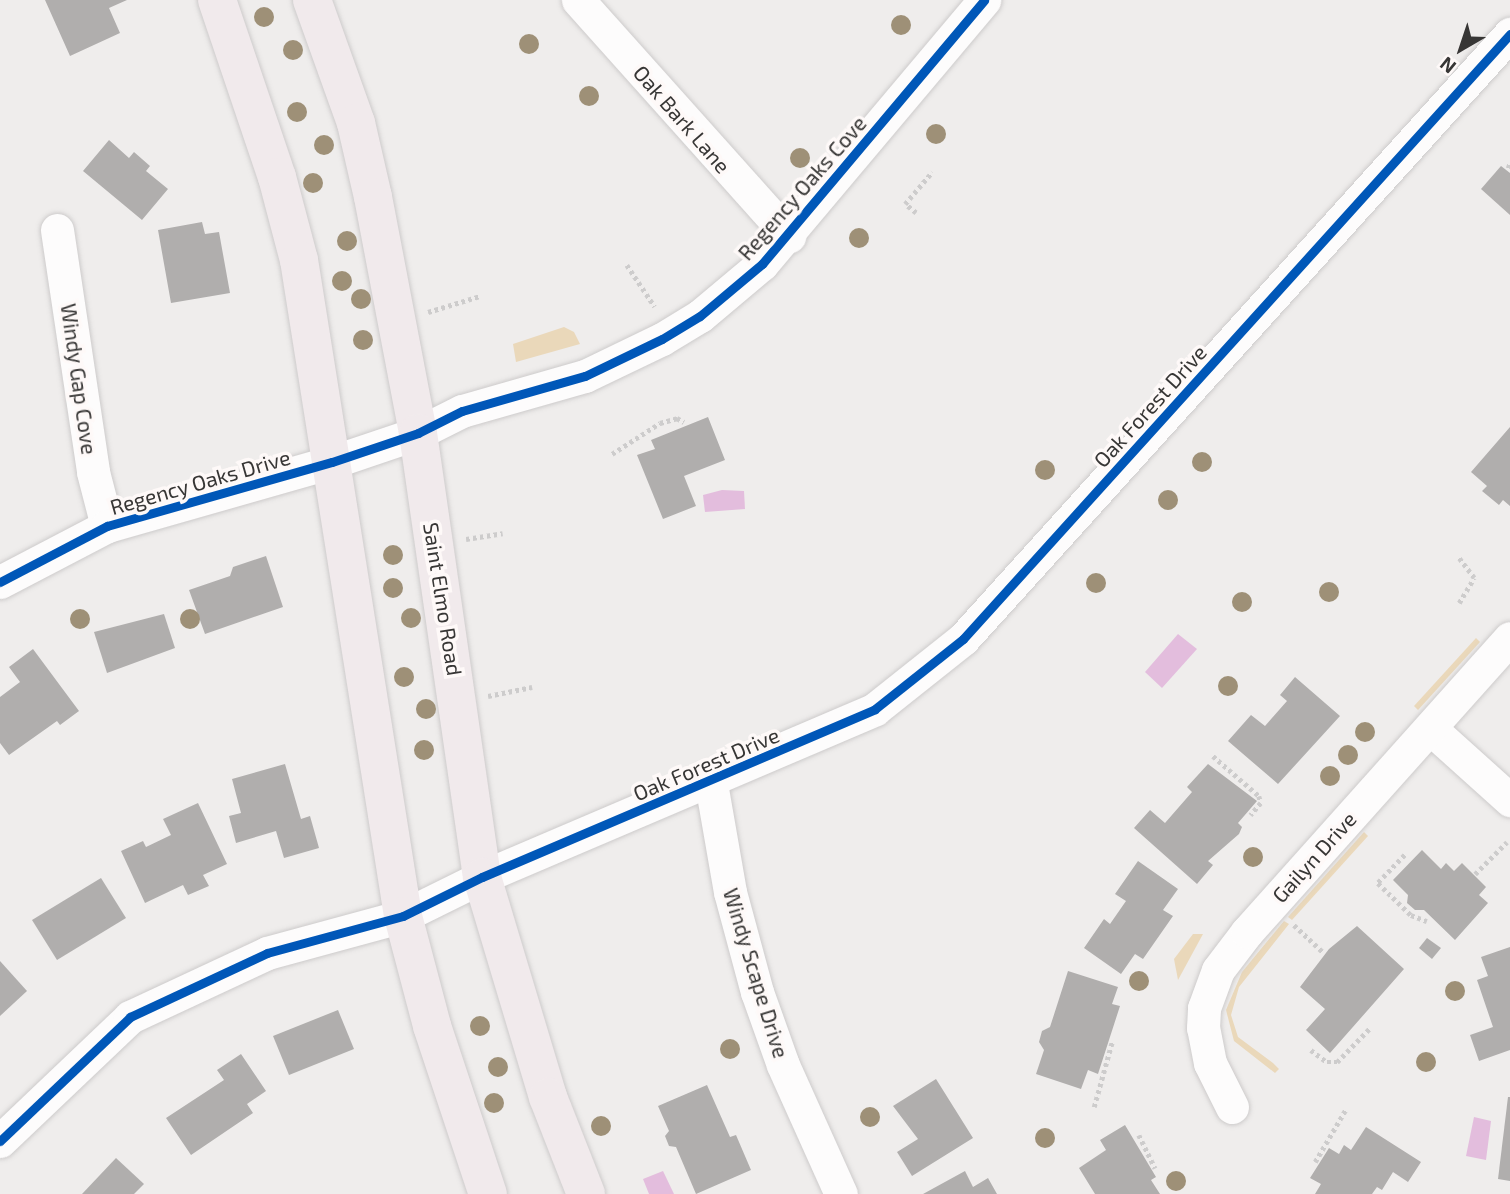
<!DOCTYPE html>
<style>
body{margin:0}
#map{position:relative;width:1510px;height:1194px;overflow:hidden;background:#efedec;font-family:"Exo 2",sans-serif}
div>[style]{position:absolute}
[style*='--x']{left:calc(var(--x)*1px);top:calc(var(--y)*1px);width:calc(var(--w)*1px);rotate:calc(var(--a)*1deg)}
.green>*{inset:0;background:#ead8ba}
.water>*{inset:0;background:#e3bddd}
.building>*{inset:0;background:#b0aead}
.path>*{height:4.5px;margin-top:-2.25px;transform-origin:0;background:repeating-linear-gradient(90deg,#cdcccc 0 3.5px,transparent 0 7px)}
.roads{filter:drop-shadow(0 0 2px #cdcbcb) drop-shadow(0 0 2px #cdcbcb)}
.minor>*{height:33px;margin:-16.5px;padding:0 16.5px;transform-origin:16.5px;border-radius:16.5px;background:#fdfcfc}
.major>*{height:38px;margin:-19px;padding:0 19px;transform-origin:19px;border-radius:19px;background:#f1eaec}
.cycleway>*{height:9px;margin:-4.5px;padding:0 4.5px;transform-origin:4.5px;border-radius:4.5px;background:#0057b8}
.trees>*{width:20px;height:20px;margin:-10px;border-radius:50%;background:#9e9077}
span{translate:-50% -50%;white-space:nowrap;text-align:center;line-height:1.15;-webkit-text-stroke:7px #fef9f8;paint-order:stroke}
.street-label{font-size:21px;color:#373635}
.north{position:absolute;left:1426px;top:14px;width:70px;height:70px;-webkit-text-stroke:5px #fef9f8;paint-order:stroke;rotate:219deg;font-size:19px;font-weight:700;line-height:28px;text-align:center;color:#373635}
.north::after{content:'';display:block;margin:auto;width:24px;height:32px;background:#373635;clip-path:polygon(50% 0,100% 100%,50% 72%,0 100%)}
</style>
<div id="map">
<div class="green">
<i style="clip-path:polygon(564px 327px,574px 332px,580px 344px,516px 362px,513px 344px)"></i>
<i style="clip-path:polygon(1476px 638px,1480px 642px,1418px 710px,1414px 706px)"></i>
<i style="clip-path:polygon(1364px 832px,1368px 836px,1292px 920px,1288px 917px)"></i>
<i style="clip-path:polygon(1284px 921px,1289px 924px,1239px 987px,1231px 1015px,1238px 1037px,1273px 1063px,1279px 1069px,1275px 1073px,1234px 1041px,1226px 1010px,1242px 972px)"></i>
<i style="clip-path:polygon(1193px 934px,1203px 934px,1178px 980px,1174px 959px)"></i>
</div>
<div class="water">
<i style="clip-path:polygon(722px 490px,744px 491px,745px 509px,705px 512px,703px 495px)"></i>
<i style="clip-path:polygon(1178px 634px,1197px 649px,1162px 688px,1145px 672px)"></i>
<i style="clip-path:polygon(1474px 1117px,1491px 1121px,1486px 1160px,1466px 1156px)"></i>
<i style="clip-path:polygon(663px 1171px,674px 1194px,649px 1194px,643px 1179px)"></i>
</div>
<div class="building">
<i style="clip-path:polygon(45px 0,127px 0,109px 8px,120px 33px,70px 56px)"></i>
<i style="clip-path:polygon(109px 140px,129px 158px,134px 152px,150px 166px,146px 171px,168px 189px,142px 220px,83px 171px)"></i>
<i style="clip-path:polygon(1501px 166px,1510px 173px,1510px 215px,1481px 189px)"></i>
<i style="clip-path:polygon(202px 222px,205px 234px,219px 232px,230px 293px,171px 303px,158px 230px)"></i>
<i style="clip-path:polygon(708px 417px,725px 460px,684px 476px,696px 506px,663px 519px,637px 455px,655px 449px,651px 440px)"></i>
<i style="clip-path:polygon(1510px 427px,1510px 506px,1503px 500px,1499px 505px,1482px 491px,1487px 486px,1471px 472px)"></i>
<i style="clip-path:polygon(266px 556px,283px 607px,205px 634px,189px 590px,230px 576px,233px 567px)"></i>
<i style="clip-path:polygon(164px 614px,175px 648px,107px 673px,94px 632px)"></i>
<i style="clip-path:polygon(33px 649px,79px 711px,60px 725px,57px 721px,9px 755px,0 743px,0 697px,20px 682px,9px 667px)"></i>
<i style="clip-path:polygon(1295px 677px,1340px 716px,1278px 784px,1228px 741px,1251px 715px,1265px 726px,1287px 701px,1280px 695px)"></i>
<i style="clip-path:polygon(285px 764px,301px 819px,310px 816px,319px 848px,284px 858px,276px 831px,236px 843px,229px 816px,241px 813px,232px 779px)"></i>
<i style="clip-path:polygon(1208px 764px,1257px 801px,1238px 823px,1242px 827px,1239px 834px,1208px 861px,1213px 865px,1197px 884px,1134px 828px,1150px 810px,1165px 823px,1192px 792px,1187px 787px)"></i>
<i style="clip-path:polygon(198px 803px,227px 864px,203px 875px,209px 886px,188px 895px,183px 885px,145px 903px,121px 851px,143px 841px,146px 847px,171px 835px,163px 819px)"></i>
<i style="clip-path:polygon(1422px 850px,1441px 869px,1446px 863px,1454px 871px,1462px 863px,1486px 887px,1479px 895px,1488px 903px,1455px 940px,1424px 910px,1415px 910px,1407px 903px,1408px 895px,1393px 880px)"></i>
<i style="clip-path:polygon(1138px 861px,1178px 889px,1163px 910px,1173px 916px,1143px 959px,1135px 954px,1121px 974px,1084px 948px,1104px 919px,1110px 924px,1126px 901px,1115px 894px)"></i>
<i style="clip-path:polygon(101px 878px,126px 918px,57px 960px,32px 920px)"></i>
<i style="clip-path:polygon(1357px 926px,1404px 969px,1330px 1053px,1306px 1030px,1325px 1009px,1300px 987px,1329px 949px)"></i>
<i style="clip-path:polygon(1427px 938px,1441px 948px,1432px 959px,1419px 948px)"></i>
<i style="clip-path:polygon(1510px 947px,1510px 1050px,1479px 1061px,1470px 1035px,1493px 1027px,1477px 980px,1488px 976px,1481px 957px)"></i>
<i style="clip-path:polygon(0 961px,27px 991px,0 1016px)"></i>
<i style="clip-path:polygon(1068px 971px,1118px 987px,1112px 1004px,1120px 1006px,1098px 1074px,1088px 1070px,1081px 1089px,1036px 1074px,1044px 1050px,1039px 1042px,1042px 1031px,1050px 1027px)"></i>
<i style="clip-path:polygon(338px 1010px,354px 1049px,289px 1075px,273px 1036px)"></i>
<i style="clip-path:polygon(241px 1054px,266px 1091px,247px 1104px,253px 1113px,191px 1155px,166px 1118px,224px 1080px,217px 1070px)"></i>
<i style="clip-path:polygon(936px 1079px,973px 1138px,912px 1176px,897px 1152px,918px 1139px,893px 1106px)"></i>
<i style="clip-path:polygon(707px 1085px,730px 1137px,736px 1135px,751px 1170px,696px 1194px,676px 1147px,669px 1146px,665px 1136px,669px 1131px,658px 1106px)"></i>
<i style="clip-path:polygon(1508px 1097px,1510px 1097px,1510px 1181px,1498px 1179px)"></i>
<i style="clip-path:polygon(1125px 1125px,1156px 1177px,1151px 1180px,1160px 1194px,1095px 1194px,1079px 1168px,1106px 1150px,1100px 1140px)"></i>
<i style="clip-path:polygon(1366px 1127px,1421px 1162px,1408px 1182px,1393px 1172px,1382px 1190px,1377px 1187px,1372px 1194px,1315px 1194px,1321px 1184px,1310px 1178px,1329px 1148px,1339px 1154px,1344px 1145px,1351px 1150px)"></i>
<i style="clip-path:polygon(116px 1158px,144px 1184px,134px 1194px,82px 1194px)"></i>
<i style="clip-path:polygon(965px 1171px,973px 1187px,988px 1178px,997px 1194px,923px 1194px)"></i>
</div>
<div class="path">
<i style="--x:1508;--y:168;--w:5;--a:-68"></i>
<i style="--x:916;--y:213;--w:14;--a:-141"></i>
<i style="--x:905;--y:204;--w:42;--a:-49.8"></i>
<i style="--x:627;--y:265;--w:50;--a:56.3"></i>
<i style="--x:428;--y:312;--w:54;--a:-17.1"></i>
<i style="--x:612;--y:454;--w:57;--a:-32.9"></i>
<i style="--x:660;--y:423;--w:18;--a:-16"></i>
<i style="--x:677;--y:418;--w:8;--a:30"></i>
<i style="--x:466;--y:539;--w:37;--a:-9"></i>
<i style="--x:1459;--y:603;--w:29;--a:-59"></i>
<i style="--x:1474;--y:578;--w:25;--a:-127"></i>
<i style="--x:488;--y:696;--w:45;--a:-11.6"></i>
<i style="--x:1213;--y:756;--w:61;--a:41"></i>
<i style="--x:1259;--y:796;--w:7;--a:74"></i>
<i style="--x:1261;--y:803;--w:16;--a:130"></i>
<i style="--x:1405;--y:855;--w:39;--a:134"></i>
<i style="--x:1378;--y:883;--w:46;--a:44.1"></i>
<i style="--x:1411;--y:915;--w:17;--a:21"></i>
<i style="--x:1475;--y:874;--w:45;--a:-45"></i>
<i style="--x:1294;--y:925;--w:41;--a:43"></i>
<i style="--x:1311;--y:1050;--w:20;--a:37"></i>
<i style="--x:1327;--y:1062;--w:10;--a:0"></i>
<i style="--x:1337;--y:1062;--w:47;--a:-45.9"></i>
<i style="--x:1094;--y:1107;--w:67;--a:-74.5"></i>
<i style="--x:1139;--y:1135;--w:37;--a:64"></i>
<i style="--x:1315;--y:1162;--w:61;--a:-59.7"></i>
</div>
<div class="roads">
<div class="minor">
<i style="--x:578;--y:0;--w:317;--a:48.2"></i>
<i style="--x:57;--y:230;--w:245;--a:81.5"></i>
<i style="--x:93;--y:472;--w:56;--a:75.5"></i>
<i style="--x:0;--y:582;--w:121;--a:-27.6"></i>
<i style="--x:107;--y:526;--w:234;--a:-15.9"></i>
<i style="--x:332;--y:462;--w:91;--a:-18.6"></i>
<i style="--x:418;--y:433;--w:49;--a:-26.6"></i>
<i style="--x:462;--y:411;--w:128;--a:-15.9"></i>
<i style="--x:585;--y:376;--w:85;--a:-25.7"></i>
<i style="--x:662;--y:339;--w:44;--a:-31.2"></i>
<i style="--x:700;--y:316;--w:81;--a:-40"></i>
<i style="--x:762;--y:264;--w:345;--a:-49.9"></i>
<i style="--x:1430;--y:728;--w:108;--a:42"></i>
<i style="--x:711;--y:783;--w:111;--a:80.1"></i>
<i style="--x:730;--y:892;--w:104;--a:74.9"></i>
<i style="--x:757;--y:992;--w:77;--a:70.4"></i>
<i style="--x:783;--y:1065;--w:141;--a:65.8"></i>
<i style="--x:1232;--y:1107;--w:49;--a:-116.6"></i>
<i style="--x:1210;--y:1063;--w:36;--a:-101"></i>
<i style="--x:1203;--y:1028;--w:20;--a:-87"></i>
<i style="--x:1204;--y:1008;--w:40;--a:-69.8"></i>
<i style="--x:1218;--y:970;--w:48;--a:-52.7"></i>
<i style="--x:1247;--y:932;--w:394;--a:-48.2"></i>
<i style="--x:0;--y:1141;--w:180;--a:-43.6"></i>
<i style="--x:130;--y:1017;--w:151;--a:-25"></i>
<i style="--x:267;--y:953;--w:141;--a:-15.2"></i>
<i style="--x:403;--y:916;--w:88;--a:-26.3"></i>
<i style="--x:482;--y:877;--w:427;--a:-23.1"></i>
<i style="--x:875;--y:709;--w:112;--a:-38.5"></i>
<i style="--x:963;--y:639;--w:816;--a:-47.88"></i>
</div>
<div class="major">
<i style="--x:217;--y:0;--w:187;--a:71.3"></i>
<i style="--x:277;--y:177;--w:86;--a:75.2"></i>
<i style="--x:299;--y:260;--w:664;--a:80.99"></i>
<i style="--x:403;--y:916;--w:114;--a:75.2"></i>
<i style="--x:432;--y:1026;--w:177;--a:71.6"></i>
<i style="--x:312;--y:0;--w:131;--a:70.3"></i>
<i style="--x:356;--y:123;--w:76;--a:77.1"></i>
<i style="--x:373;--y:197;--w:240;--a:79.2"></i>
<i style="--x:418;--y:433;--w:449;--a:81.8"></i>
<i style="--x:482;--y:877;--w:230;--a:73.3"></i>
<i style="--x:548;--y:1097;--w:104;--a:68.6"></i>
</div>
</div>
<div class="cycleway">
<i style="--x:0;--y:582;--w:121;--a:-27.6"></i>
<i style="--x:107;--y:526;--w:234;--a:-15.9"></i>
<i style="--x:332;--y:462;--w:91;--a:-18.6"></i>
<i style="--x:418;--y:433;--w:49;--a:-26.6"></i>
<i style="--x:462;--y:411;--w:128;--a:-15.9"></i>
<i style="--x:585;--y:376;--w:85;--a:-25.7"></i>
<i style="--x:662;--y:339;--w:44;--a:-31.2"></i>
<i style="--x:700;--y:316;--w:81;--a:-40"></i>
<i style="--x:762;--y:264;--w:345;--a:-49.9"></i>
<i style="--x:0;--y:1141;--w:180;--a:-43.6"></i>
<i style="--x:130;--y:1017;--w:151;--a:-25"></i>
<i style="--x:267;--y:953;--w:141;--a:-15.2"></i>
<i style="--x:403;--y:916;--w:88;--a:-26.3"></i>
<i style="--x:482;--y:877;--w:427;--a:-23.1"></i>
<i style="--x:875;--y:709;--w:112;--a:-38.5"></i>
<i style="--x:963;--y:639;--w:816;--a:-47.88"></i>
</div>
<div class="trees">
<i style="left:264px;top:17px"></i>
<i style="left:901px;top:25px"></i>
<i style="left:529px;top:44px"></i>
<i style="left:293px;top:50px"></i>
<i style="left:589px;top:96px"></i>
<i style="left:297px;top:112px"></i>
<i style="left:936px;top:134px"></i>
<i style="left:324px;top:145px"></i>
<i style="left:800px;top:158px"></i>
<i style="left:313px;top:183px"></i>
<i style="left:859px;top:238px"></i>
<i style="left:347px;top:241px"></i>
<i style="left:342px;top:281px"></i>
<i style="left:361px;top:299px"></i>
<i style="left:363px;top:340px"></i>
<i style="left:1202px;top:462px"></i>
<i style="left:1045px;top:470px"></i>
<i style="left:1168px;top:500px"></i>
<i style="left:393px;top:555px"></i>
<i style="left:1096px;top:583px"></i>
<i style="left:393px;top:588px"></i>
<i style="left:1329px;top:592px"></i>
<i style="left:1242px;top:602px"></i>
<i style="left:411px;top:618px"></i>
<i style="left:80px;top:619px"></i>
<i style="left:190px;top:619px"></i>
<i style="left:404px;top:677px"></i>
<i style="left:1228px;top:686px"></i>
<i style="left:426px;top:709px"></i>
<i style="left:1365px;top:732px"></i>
<i style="left:424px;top:750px"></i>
<i style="left:1348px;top:755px"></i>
<i style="left:1330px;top:776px"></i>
<i style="left:1253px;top:857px"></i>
<i style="left:1139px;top:981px"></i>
<i style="left:1455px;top:991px"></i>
<i style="left:480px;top:1026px"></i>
<i style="left:730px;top:1049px"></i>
<i style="left:1426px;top:1062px"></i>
<i style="left:498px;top:1067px"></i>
<i style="left:494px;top:1103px"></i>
<i style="left:870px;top:1117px"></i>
<i style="left:601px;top:1126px"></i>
<i style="left:1045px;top:1138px"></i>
<i style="left:1176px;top:1181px"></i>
</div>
<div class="street-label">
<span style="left:682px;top:119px;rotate:49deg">Oak Bark Lane</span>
<span style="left:802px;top:188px;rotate:-49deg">Regency Oaks Cove</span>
<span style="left:79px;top:379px;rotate:82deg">Windy Gap Cove</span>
<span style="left:1150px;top:406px;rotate:-48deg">Oak Forest Drive</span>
<span style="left:200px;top:482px;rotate:-16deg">Regency Oaks Drive</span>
<span style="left:443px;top:599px;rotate:81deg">Saint Elmo Road</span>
<span style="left:706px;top:764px;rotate:-23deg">Oak Forest Drive</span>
<span style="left:1314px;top:857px;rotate:-48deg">Gailyn Drive</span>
<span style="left:756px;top:973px;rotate:73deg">Windy Scape Drive</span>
</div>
<div class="north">N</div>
</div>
